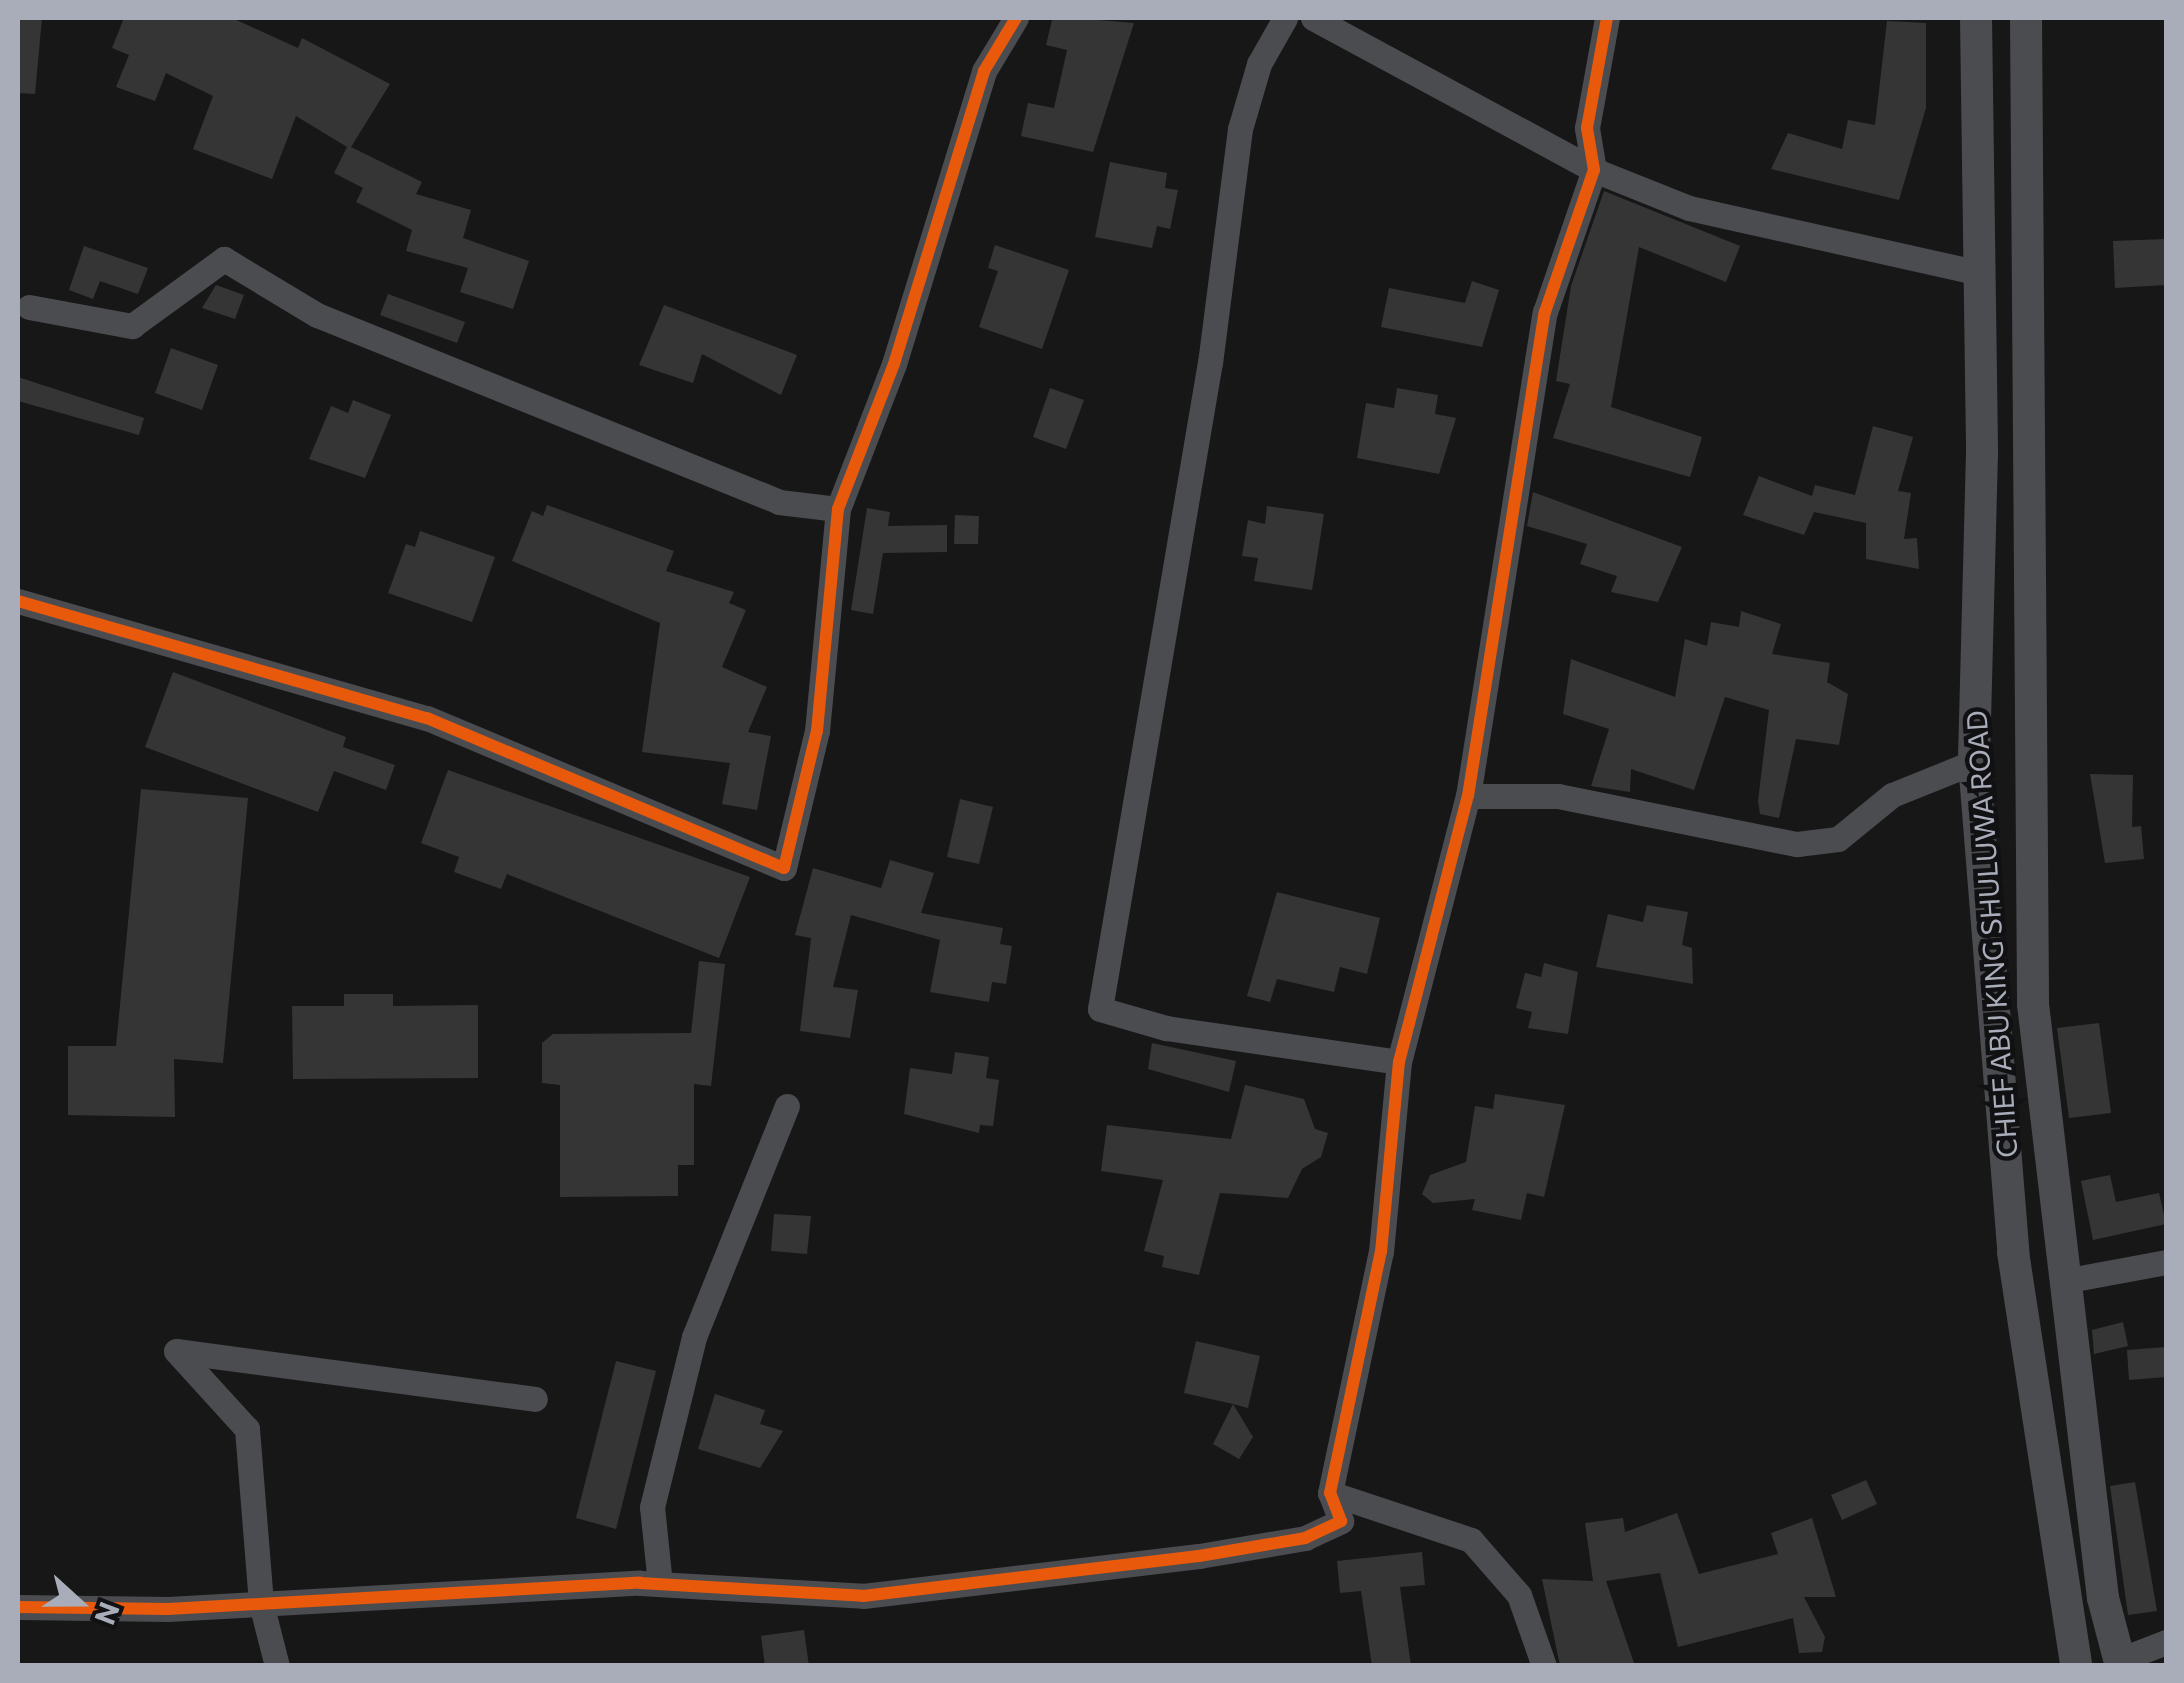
<!DOCTYPE html>
<style>
body{margin:0}
#map{position:relative;width:2184px;height:1683px;overflow:hidden;background:#171717;font-family:Commissioner,sans-serif}
div>[style]{position:absolute}
[style*='--x']{left:calc(var(--x)*1px);top:calc(var(--y)*1px);width:calc(var(--w)*1px);rotate:calc(var(--a)*1deg)}
.building>*{inset:0;background:#353536}
.minor>*{height:25px;margin:-12.5px;padding:0 12.5px;transform-origin:12.5px;border-radius:12.5px;background:#4b4c50}
.tertiary>*{height:32px;margin:-16px;padding:0 16px;transform-origin:16px;border-radius:16px;background:#4b4c50}
.cycleway>*{height:12px;margin:-6px;padding:0 6px;transform-origin:6px;border-radius:6px;background:#e8590c}
span{translate:-50% -50%;white-space:nowrap;text-align:center;line-height:1.15;-webkit-text-stroke:9px #111113;paint-order:stroke}
.street-label{font-size:28px;color:#a8adb9}
.frame{position:absolute;inset:0;border:20px solid #a8adb9;pointer-events:none}
.north{position:absolute;left:30px;top:1553px;width:100px;height:100px;-webkit-text-stroke:8px #111113;paint-order:stroke;rotate:111deg;font-size:28px;font-weight:700;line-height:40px;text-align:center;color:#a8adb9}
.north::after{content:'';display:block;margin:auto;width:35px;height:45px;background:#a8adb9;clip-path:polygon(50% 0,100% 100%,50% 72%,0 100%)}
</style>
<div id="map">
<div class="building">
<i style="clip-path:polygon(18px 18px,42px 18px,35px 94px,18px 93px)"></i>
<i style="clip-path:polygon(124px 18px,232px 18px,298px 48px,302px 38px,390px 84px,351px 147px,422px 182px,416px 194px,471px 210px,463px 238px,529px 261px,513px 309px,460px 292px,468px 268px,406px 251px,412px 230px,356px 202px,363px 188px,334px 173px,347px 147px,296px 116px,272px 179px,193px 149px,213px 96px,166px 73px,155px 101px,116px 87px,129px 55px,112px 48px)"></i>
<i style="clip-path:polygon(1074px 18px,1134px 23px,1093px 152px,1021px 136px,1028px 103px,1054px 108px,1067px 50px,1046px 45px,1052px 20px)"></i>
<i style="clip-path:polygon(1887px 21px,1926px 23px,1926px 108px,1899px 200px,1771px 169px,1788px 133px,1842px 149px,1848px 120px,1875px 125px)"></i>
<i style="clip-path:polygon(1110px 162px,1167px 173px,1165px 188px,1178px 190px,1170px 229px,1157px 226px,1152px 248px,1095px 237px)"></i>
<i style="clip-path:polygon(1604px 191px,1740px 246px,1726px 282px,1639px 247px,1611px 407px,1702px 437px,1690px 477px,1553px 438px,1570px 384px,1556px 381px,1571px 286px)"></i>
<i style="clip-path:polygon(2166px 239px,2166px 285px,2115px 288px,2113px 241px)"></i>
<i style="clip-path:polygon(995px 245px,1069px 270px,1042px 349px,979px 327px,998px 271px,988px 268px)"></i>
<i style="clip-path:polygon(84px 246px,148px 268px,138px 294px,100px 281px,93px 299px,69px 290px)"></i>
<i style="clip-path:polygon(1472px 281px,1499px 290px,1482px 347px,1381px 327px,1389px 288px,1465px 303px)"></i>
<i style="clip-path:polygon(216px 285px,244px 295px,235px 319px,202px 308px)"></i>
<i style="clip-path:polygon(388px 294px,465px 322px,457px 343px,380px 315px)"></i>
<i style="clip-path:polygon(664px 305px,797px 355px,781px 395px,702px 354px,693px 383px,639px 365px)"></i>
<i style="clip-path:polygon(171px 348px,218px 365px,202px 410px,155px 393px)"></i>
<i style="clip-path:polygon(18px 377px,144px 418px,139px 435px,18px 401px)"></i>
<i style="clip-path:polygon(1050px 388px,1084px 400px,1066px 449px,1033px 437px)"></i>
<i style="clip-path:polygon(1397px 388px,1438px 395px,1435px 414px,1456px 418px,1439px 474px,1357px 458px,1366px 403px,1394px 408px)"></i>
<i style="clip-path:polygon(353px 400px,391px 415px,365px 478px,309px 459px,331px 406px,348px 413px)"></i>
<i style="clip-path:polygon(1873px 426px,1913px 437px,1898px 491px,1911px 493px,1904px 539px,1917px 538px,1919px 569px,1866px 559px,1866px 523px,1814px 512px,1804px 535px,1743px 515px,1759px 476px,1812px 496px,1815px 485px,1855px 495px)"></i>
<i style="clip-path:polygon(1533px 492px,1682px 547px,1658px 602px,1611px 592px,1617px 576px,1580px 564px,1587px 544px,1527px 526px)"></i>
<i style="clip-path:polygon(547px 505px,674px 551px,666px 571px,734px 592px,729px 603px,746px 610px,722px 667px,767px 687px,748px 732px,771px 736px,757px 810px,722px 804px,730px 763px,642px 752px,660px 623px,512px 561px,532px 511px,543px 516px)"></i>
<i style="clip-path:polygon(1267px 506px,1324px 514px,1312px 590px,1254px 581px,1258px 558px,1242px 556px,1248px 520px,1265px 524px)"></i>
<i style="clip-path:polygon(867px 508px,890px 512px,888px 526px,947px 525px,947px 552px,883px 553px,873px 614px,851px 610px)"></i>
<i style="clip-path:polygon(955px 515px,979px 516px,978px 544px,954px 544px)"></i>
<i style="clip-path:polygon(420px 531px,495px 557px,472px 622px,388px 593px,406px 544px,415px 547px)"></i>
<i style="clip-path:polygon(1741px 611px,1781px 624px,1772px 654px,1830px 663px,1827px 682px,1848px 694px,1839px 745px,1796px 739px,1779px 818px,1760px 814px,1758px 801px,1769px 710px,1725px 697px,1694px 790px,1631px 769px,1630px 792px,1591px 786px,1609px 729px,1563px 714px,1571px 659px,1675px 697px,1685px 639px,1707px 646px,1711px 622px,1739px 627px)"></i>
<i style="clip-path:polygon(173px 672px,346px 737px,343px 747px,395px 765px,386px 790px,334px 771px,318px 812px,145px 747px)"></i>
<i style="clip-path:polygon(448px 770px,750px 877px,719px 958px,507px 874px,501px 889px,454px 872px,459px 857px,421px 843px)"></i>
<i style="clip-path:polygon(2090px 774px,2133px 775px,2132px 827px,2141px 826px,2144px 859px,2105px 863px)"></i>
<i style="clip-path:polygon(141px 789px,248px 798px,223px 1063px,174px 1059px,175px 1117px,68px 1115px,68px 1046px,116px 1046px)"></i>
<i style="clip-path:polygon(960px 799px,993px 807px,979px 864px,947px 857px)"></i>
<i style="clip-path:polygon(890px 860px,934px 873px,921px 913px,1003px 928px,1000px 944px,1012px 946px,1006px 984px,992px 982px,989px 1002px,930px 992px,940px 940px,851px 915px,833px 987px,858px 990px,850px 1038px,800px 1031px,811px 938px,795px 935px,813px 868px,881px 888px)"></i>
<i style="clip-path:polygon(1277px 892px,1380px 918px,1367px 974px,1340px 967px,1334px 992px,1277px 979px,1270px 1002px,1247px 996px)"></i>
<i style="clip-path:polygon(1647px 905px,1688px 912px,1682px 945px,1692px 948px,1693px 984px,1596px 967px,1608px 914px,1643px 922px)"></i>
<i style="clip-path:polygon(699px 961px,725px 964px,711px 1086px,694px 1084px,694px 1165px,678px 1165px,678px 1196px,560px 1197px,560px 1085px,542px 1083px,542px 1043px,553px 1034px,691px 1033px)"></i>
<i style="clip-path:polygon(1544px 963px,1578px 972px,1568px 1034px,1528px 1028px,1532px 1012px,1516px 1008px,1525px 973px,1541px 977px)"></i>
<i style="clip-path:polygon(344px 994px,393px 994px,393px 1006px,478px 1005px,478px 1078px,293px 1079px,292px 1006px,344px 1006px)"></i>
<i style="clip-path:polygon(2099px 1023px,2111px 1113px,2069px 1118px,2057px 1028px)"></i>
<i style="clip-path:polygon(1152px 1043px,1236px 1061px,1229px 1092px,1148px 1069px)"></i>
<i style="clip-path:polygon(955px 1052px,989px 1057px,986px 1078px,999px 1080px,993px 1126px,980px 1125px,979px 1133px,904px 1114px,910px 1068px,952px 1074px)"></i>
<i style="clip-path:polygon(1245px 1085px,1304px 1099px,1315px 1129px,1328px 1133px,1321px 1157px,1302px 1169px,1288px 1198px,1220px 1193px,1199px 1275px,1162px 1267px,1164px 1256px,1144px 1251px,1163px 1180px,1101px 1171px,1107px 1125px,1231px 1139px)"></i>
<i style="clip-path:polygon(1495px 1094px,1565px 1105px,1544px 1197px,1527px 1193px,1521px 1220px,1472px 1210px,1475px 1199px,1433px 1203px,1422px 1194px,1430px 1175px,1466px 1162px,1475px 1106px,1493px 1109px)"></i>
<i style="clip-path:polygon(2110px 1175px,2116px 1202px,2159px 1193px,2166px 1224px,2093px 1240px,2081px 1181px)"></i>
<i style="clip-path:polygon(774px 1214px,811px 1216px,807px 1254px,771px 1251px)"></i>
<i style="clip-path:polygon(2123px 1322px,2128px 1346px,2094px 1354px,2092px 1330px)"></i>
<i style="clip-path:polygon(1196px 1341px,1260px 1356px,1248px 1408px,1233px 1404px,1253px 1437px,1239px 1459px,1213px 1444px,1233px 1404px,1184px 1393px)"></i>
<i style="clip-path:polygon(2166px 1347px,2166px 1377px,2129px 1380px,2127px 1350px)"></i>
<i style="clip-path:polygon(616px 1361px,656px 1371px,616px 1529px,576px 1518px)"></i>
<i style="clip-path:polygon(715px 1394px,765px 1410px,760px 1424px,783px 1431px,760px 1468px,698px 1449px)"></i>
<i style="clip-path:polygon(1866px 1480px,1877px 1504px,1842px 1520px,1831px 1495px)"></i>
<i style="clip-path:polygon(2135px 1482px,2157px 1611px,2128px 1615px,2110px 1486px)"></i>
<i style="clip-path:polygon(1677px 1513px,1699px 1574px,1778px 1554px,1771px 1533px,1812px 1518px,1836px 1597px,1804px 1597px,1825px 1637px,1822px 1652px,1799px 1653px,1793px 1618px,1678px 1647px,1660px 1573px,1606px 1581px,1635px 1666px,1560px 1666px,1542px 1579px,1593px 1581px,1585px 1523px,1623px 1518px,1625px 1532px)"></i>
<i style="clip-path:polygon(1422px 1552px,1425px 1585px,1400px 1587px,1411px 1666px,1372px 1666px,1361px 1591px,1340px 1593px,1337px 1561px)"></i>
<i style="clip-path:polygon(804px 1630px,809px 1666px,765px 1666px,761px 1636px)"></i>
</div>
<div class="minor">
<i style="--x:1285;--y:18;--w:53;--a:119.5"></i>
<i style="--x:1259;--y:64;--w:68;--a:106.3"></i>
<i style="--x:1240;--y:129;--w:235;--a:97.3"></i>
<i style="--x:1210;--y:362;--w:656;--a:99.65"></i>
<i style="--x:1100;--y:1009;--w:69;--a:16.1"></i>
<i style="--x:1166;--y:1028;--w:235;--a:8.3"></i>
<i style="--x:1313;--y:18;--w:319;--a:28.4"></i>
<i style="--x:1594;--y:170;--w:102;--a:21.8"></i>
<i style="--x:1689;--y:208;--w:297;--a:12.6"></i>
<i style="--x:29;--y:307;--w:105;--a:10.5"></i>
<i style="--x:132;--y:326;--w:114;--a:-36.1"></i>
<i style="--x:224;--y:259;--w:109;--a:31.1"></i>
<i style="--x:317;--y:315;--w:498;--a:22"></i>
<i style="--x:779;--y:502;--w:59;--a:6.8"></i>
<i style="--x:18;--y:601;--w:425;--a:16"></i>
<i style="--x:427;--y:718;--w:387;--a:22.8"></i>
<i style="--x:784;--y:868;--w:141;--a:-76.5"></i>
<i style="--x:817;--y:731;--w:223;--a:-84.6"></i>
<i style="--x:838;--y:509;--w:155;--a:-68.9"></i>
<i style="--x:894;--y:364;--w:307;--a:-72.9"></i>
<i style="--x:984;--y:71;--w:62;--a:-58.9"></i>
<i style="--x:1468;--y:796;--w:90;--a:0"></i>
<i style="--x:1558;--y:796;--w:244;--a:11.4"></i>
<i style="--x:1797;--y:844;--w:41;--a:-7"></i>
<i style="--x:1838;--y:839;--w:70;--a:-39.2"></i>
<i style="--x:1892;--y:795;--w:88;--a:-21.9"></i>
<i style="--x:2069;--y:1280;--w:99;--a:-10.5"></i>
<i style="--x:1330;--y:1493;--w:149;--a:18.4"></i>
<i style="--x:1471;--y:1540;--w:73;--a:48.9"></i>
<i style="--x:1519;--y:1595;--w:75;--a:70.6"></i>
<i style="--x:660;--y:1584;--w:77;--a:-95.9"></i>
<i style="--x:652;--y:1507;--w:175;--a:-76.1"></i>
<i style="--x:694;--y:1337;--w:249;--a:-68.1"></i>
<i style="--x:18;--y:1607;--w:150;--a:0.8"></i>
<i style="--x:168;--y:1609;--w:473;--a:-3.2"></i>
<i style="--x:640;--y:1583;--w:223;--a:3.3"></i>
<i style="--x:863;--y:1596;--w:338;--a:-6.8"></i>
<i style="--x:1199;--y:1556;--w:108;--a:-9.6"></i>
<i style="--x:1305;--y:1538;--w:40;--a:-25"></i>
<i style="--x:1341;--y:1521;--w:30;--a:-111"></i>
<i style="--x:1330;--y:1493;--w:246;--a:-78.1"></i>
<i style="--x:1381;--y:1252;--w:191;--a:-84.6"></i>
<i style="--x:1399;--y:1062;--w:275;--a:-75.5"></i>
<i style="--x:1468;--y:796;--w:490;--a:-81"></i>
<i style="--x:1545;--y:312;--w:150;--a:-71"></i>
<i style="--x:1594;--y:170;--w:43;--a:-99.5"></i>
<i style="--x:1587;--y:128;--w:112;--a:-79.7"></i>
<i style="--x:2120;--y:1660;--w:49;--a:-21.4"></i>
<i style="--x:277;--y:1666;--w:65;--a:-104.3"></i>
<i style="--x:261;--y:1603;--w:175;--a:-94.6"></i>
<i style="--x:247;--y:1429;--w:105;--a:-132.3"></i>
<i style="--x:176;--y:1351;--w:362;--a:7.6"></i>
</div>
<div class="tertiary">
<i style="--x:1976;--y:18;--w:435;--a:89.2"></i>
<i style="--x:1982;--y:453;--w:309;--a:91.5"></i>
<i style="--x:1974;--y:762;--w:492;--a:85.4"></i>
<i style="--x:2013;--y:1252;--w:419;--a:81.3"></i>
<i style="--x:2026;--y:18;--w:986;--a:89.59"></i>
<i style="--x:2033;--y:1004;--w:598;--a:83.28"></i>
<i style="--x:2103;--y:1598;--w:70;--a:75.2"></i>
</div>
<div class="cycleway">
<i style="--x:18;--y:601;--w:425;--a:16"></i>
<i style="--x:427;--y:718;--w:387;--a:22.8"></i>
<i style="--x:784;--y:868;--w:141;--a:-76.5"></i>
<i style="--x:817;--y:731;--w:223;--a:-84.6"></i>
<i style="--x:838;--y:509;--w:155;--a:-68.9"></i>
<i style="--x:894;--y:364;--w:307;--a:-72.9"></i>
<i style="--x:984;--y:71;--w:62;--a:-58.9"></i>
<i style="--x:18;--y:1607;--w:150;--a:0.8"></i>
<i style="--x:168;--y:1609;--w:473;--a:-3.2"></i>
<i style="--x:640;--y:1583;--w:223;--a:3.3"></i>
<i style="--x:863;--y:1596;--w:338;--a:-6.8"></i>
<i style="--x:1199;--y:1556;--w:108;--a:-9.6"></i>
<i style="--x:1305;--y:1538;--w:40;--a:-25"></i>
<i style="--x:1341;--y:1521;--w:30;--a:-111"></i>
<i style="--x:1330;--y:1493;--w:246;--a:-78.1"></i>
<i style="--x:1381;--y:1252;--w:191;--a:-84.6"></i>
<i style="--x:1399;--y:1062;--w:275;--a:-75.5"></i>
<i style="--x:1468;--y:796;--w:490;--a:-81"></i>
<i style="--x:1545;--y:312;--w:150;--a:-71"></i>
<i style="--x:1594;--y:170;--w:43;--a:-99.5"></i>
<i style="--x:1587;--y:128;--w:112;--a:-79.7"></i>
</div>
<div class="street-label">
<span style="left:1991px;top:934px;rotate:-94deg">CHIEF ABU KING SHULUWA ROAD</span>
</div>
<div class="frame"></div>
<div class="north">N</div>
</div>
